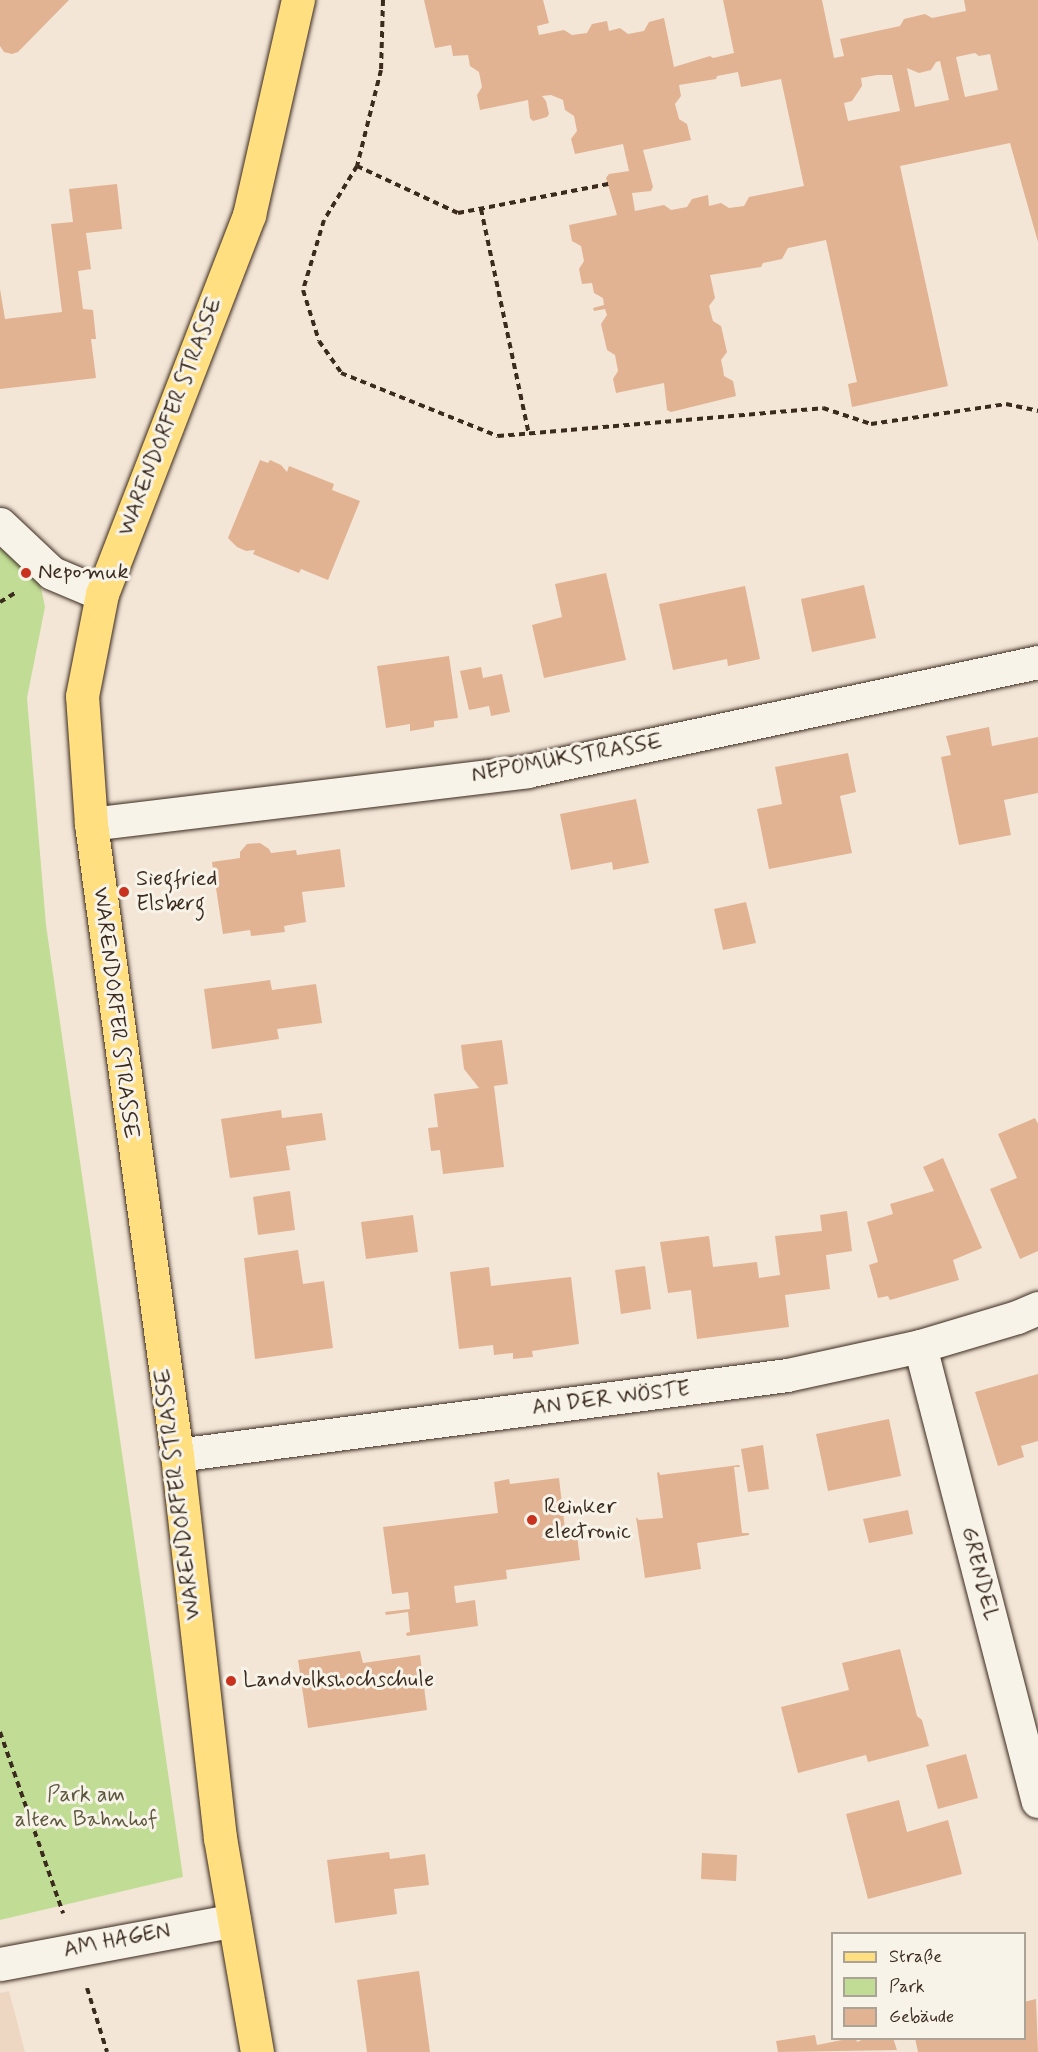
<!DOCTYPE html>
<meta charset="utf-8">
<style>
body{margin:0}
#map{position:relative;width:1038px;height:2052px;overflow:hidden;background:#f3e6d7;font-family:Mynerve,sans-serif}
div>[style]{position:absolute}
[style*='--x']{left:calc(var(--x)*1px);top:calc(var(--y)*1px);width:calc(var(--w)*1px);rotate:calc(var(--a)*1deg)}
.built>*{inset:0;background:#eed7c2}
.green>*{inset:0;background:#c1dd95}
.building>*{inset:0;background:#e1b392}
.path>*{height:4px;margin-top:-2px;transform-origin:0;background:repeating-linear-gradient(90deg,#3b2a1e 0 6px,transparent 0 10.5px)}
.roads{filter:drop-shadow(0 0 2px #3b2a1e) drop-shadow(0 0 2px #3b2a1e)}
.minor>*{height:33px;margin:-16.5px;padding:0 16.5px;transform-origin:16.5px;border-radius:16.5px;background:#f7f3e8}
.major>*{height:33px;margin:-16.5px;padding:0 16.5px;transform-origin:16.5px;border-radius:16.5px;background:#ffdf80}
.dots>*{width:16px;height:16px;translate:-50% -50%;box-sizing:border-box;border:3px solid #f7f3e8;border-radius:50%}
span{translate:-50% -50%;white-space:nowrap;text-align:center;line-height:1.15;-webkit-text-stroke:6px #f7f3e8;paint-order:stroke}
.street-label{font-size:22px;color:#3b2a1e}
.poi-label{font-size:22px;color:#3b2a1e}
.left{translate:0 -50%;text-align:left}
.park-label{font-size:22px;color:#5c573c}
.legend{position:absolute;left:831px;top:1932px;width:195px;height:108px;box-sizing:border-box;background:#f7f3e8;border:2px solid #aca397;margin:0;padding:8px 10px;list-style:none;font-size:18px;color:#3b2a1e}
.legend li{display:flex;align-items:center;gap:12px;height:30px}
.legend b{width:30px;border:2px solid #aca397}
</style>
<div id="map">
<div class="built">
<i style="clip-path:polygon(9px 1991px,25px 2052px,0 2052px,0 1993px)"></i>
</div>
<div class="green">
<i style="clip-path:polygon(0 548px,40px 583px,45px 607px,27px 698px,46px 925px,183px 1877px,0 1920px)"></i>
</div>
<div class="building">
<i style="clip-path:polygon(0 0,69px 0,18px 52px,12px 54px,4px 52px,0 46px)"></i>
<i style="clip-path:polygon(evenodd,424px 0,543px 0,549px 23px,537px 26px,539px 35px,564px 30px,572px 35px,587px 33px,592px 24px,607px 21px,609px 31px,620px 28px,628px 34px,644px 31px,649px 22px,664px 18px,674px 67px,710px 56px,713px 58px,734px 53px,723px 0,822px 0,834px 58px,844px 56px,840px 39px,900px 26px,904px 19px,925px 14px,932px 18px,966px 11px,964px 0,1038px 0,1038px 242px,1010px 143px,900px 166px,948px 386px,852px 407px,848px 384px,857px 382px,826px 240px,788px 248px,782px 259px,763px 263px,761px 267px,710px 275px,715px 298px,709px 306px,711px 314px,713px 321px,721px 326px,727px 352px,721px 360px,723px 369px,724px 376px,733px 381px,736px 396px,671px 412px,667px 410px,664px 383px,616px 393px,613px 379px,618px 371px,615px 355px,607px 350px,601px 324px,607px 315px,605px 309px,594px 311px,593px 308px,604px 305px,603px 298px,594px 293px,592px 283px,582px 284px,579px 269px,584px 261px,581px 246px,572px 241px,569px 225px,617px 215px,606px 178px,609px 174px,629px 171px,623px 144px,575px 154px,571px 139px,577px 131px,574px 116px,565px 110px,563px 100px,551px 95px,542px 96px,546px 101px,549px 114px,547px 117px,533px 121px,530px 118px,528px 100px,480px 110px,477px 95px,482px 87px,479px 72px,470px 66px,468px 55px,453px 56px,451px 45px,435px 48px,424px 0,975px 53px,979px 56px,990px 54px,998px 90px,965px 97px,956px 57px,975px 53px,424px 0,940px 61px,949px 100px,915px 107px,907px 68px,919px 73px,931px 70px,936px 62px,940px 61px,424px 0,738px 72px,741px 87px,781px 79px,804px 186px,749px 197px,744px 206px,729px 208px,721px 203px,709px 206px,708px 195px,692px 199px,687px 207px,671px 210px,664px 205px,635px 211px,632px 193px,651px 191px,653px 187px,643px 150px,691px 140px,687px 124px,679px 119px,675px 104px,681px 96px,679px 85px,716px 79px,717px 76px,738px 72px,424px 0,877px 75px,892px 75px,900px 111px,848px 121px,844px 103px,852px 101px,862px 86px,861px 78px,877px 75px)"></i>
<i style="clip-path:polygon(117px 184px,122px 229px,86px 233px,91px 269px,78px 271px,83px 309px,93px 310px,96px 339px,91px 339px,96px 378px,0 389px,0 289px,5px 319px,62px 312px,51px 224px,73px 222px,69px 189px)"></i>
<i style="clip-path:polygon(260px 460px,268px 463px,270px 460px,281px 465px,287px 472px,289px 466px,334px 484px,332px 490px,360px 501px,328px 580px,301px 569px,299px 573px,253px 554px,255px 550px,246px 551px,237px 547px,228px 538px)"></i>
<i style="clip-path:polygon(606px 573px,626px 660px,544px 678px,532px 625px,562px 617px,555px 584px)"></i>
<i style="clip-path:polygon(864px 585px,876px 638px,812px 652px,801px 599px)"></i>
<i style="clip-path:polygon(745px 586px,760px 659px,728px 666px,727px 659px,673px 670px,659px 604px)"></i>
<i style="clip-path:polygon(449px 656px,458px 718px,434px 721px,434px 727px,410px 731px,410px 724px,386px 728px,377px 666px)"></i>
<i style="clip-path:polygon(481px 667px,483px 678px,502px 674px,510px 712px,491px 716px,489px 706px,469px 710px,460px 671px)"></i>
<i style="clip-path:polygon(989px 727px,992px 746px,1038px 737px,1038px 793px,1004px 800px,1011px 835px,959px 845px,941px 757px,951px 755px,946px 736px)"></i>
<i style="clip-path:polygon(848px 753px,856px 792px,840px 796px,852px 853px,769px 869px,757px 809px,782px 804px,775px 767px)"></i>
<i style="clip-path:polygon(636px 799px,649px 863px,613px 870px,612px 862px,571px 870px,560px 814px)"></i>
<i style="clip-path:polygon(260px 843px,269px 849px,271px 853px,296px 850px,297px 855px,340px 849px,345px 887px,302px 892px,306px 922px,284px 926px,285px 932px,251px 936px,250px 930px,223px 934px,212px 862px,240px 858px,240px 852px,247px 844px)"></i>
<i style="clip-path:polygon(746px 902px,756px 943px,723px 950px,714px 909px)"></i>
<i style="clip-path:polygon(270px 980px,272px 990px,316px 984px,322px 1023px,277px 1029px,279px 1039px,212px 1049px,204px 989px)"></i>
<i style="clip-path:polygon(502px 1040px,508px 1084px,494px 1086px,504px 1167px,443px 1174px,440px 1150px,431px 1151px,428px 1128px,438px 1127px,434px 1094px,479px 1088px,464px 1069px,461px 1045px)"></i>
<i style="clip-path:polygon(281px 1110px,282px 1118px,322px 1113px,326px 1140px,286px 1146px,290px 1170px,230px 1178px,221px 1119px)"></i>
<i style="clip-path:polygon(1035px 1118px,1038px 1124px,1038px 1251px,1020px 1259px,990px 1189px,1017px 1178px,998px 1134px)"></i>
<i style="clip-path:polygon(943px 1158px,982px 1248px,953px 1260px,959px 1280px,890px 1300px,888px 1296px,878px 1298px,869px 1265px,878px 1262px,867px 1222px,893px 1214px,890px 1204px,934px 1191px,923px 1167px)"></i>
<i style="clip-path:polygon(290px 1191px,295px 1230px,258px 1235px,253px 1197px)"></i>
<i style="clip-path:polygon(847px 1211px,852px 1251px,826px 1255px,830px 1289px,785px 1295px,789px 1327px,697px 1339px,691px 1290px,668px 1293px,660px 1242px,709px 1236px,713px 1267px,757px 1262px,759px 1278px,780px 1275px,775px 1236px,822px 1231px,820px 1215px)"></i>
<i style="clip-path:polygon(413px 1215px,418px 1252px,366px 1259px,361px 1222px)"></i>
<i style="clip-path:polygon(298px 1250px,303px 1284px,324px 1281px,333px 1348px,255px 1359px,244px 1258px)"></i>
<i style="clip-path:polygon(645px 1266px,651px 1309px,621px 1314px,615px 1270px)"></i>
<i style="clip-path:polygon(489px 1267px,491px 1286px,571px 1277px,579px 1344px,532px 1351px,533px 1357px,513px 1359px,513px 1353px,494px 1355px,493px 1345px,459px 1349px,450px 1272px)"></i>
<i style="clip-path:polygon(1038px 1374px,1038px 1441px,1021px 1446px,1024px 1457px,998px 1466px,975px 1392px)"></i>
<i style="clip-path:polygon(889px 1419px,901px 1476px,828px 1491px,816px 1434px)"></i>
<i style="clip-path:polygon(763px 1445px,769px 1489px,748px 1492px,741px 1449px)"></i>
<i style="clip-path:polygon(739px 1465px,740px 1467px,734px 1467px,742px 1533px,749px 1533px,749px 1535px,697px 1543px,701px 1569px,645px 1578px,636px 1517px,639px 1520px,663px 1518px,657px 1473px,659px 1472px,660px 1475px)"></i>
<i style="clip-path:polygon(559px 1478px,565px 1529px,576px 1527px,580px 1560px,506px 1570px,507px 1579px,454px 1586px,456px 1603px,475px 1600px,478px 1626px,407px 1636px,406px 1633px,410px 1632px,408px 1612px,386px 1615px,385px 1612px,410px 1609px,408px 1592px,392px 1594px,383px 1527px,498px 1513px,494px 1482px,509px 1479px,510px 1484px)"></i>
<i style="clip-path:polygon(908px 1510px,913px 1534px,869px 1543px,863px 1519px)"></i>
<i style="clip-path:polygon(900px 1649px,917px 1716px,922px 1720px,929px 1746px,868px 1762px,866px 1755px,798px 1773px,781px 1707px,849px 1690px,842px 1663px)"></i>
<i style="clip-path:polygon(360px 1651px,363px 1663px,420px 1655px,427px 1710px,308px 1728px,298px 1660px)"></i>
<i style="clip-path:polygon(966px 1754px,978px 1798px,938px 1809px,926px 1765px)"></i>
<i style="clip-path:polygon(899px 1800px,907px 1832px,948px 1820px,962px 1874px,868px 1899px,846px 1814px)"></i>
<i style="clip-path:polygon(389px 1852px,390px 1859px,425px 1854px,429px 1885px,394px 1889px,397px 1914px,335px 1923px,327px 1860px)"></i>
<i style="clip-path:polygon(702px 1853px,737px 1855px,736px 1881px,701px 1879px)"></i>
<i style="clip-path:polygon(419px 1971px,430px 2052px,367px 2052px,357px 1980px)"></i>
<i style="clip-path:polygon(1036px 1999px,1038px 2052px,918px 2052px,915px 2038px,1024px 2038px,1024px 2002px)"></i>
<i style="clip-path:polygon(815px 2035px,817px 2045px,852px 2038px,856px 2038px,857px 2042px,866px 2038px,893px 2038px,897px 2050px,778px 2052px,776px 2041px)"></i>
</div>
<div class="path">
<i style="--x:383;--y:0;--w:70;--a:91.6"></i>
<i style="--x:381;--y:70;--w:99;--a:104"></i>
<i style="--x:357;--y:166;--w:63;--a:121.4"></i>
<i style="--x:324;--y:220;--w:73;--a:106.7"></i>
<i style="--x:303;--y:290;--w:53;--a:72.6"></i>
<i style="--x:319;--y:341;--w:39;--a:55"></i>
<i style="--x:341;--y:373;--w:169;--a:21.9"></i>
<i style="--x:498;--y:436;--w:326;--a:-4.9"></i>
<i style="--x:823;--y:408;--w:51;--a:18.4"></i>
<i style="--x:871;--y:424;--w:136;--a:-8.4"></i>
<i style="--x:1006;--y:404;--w:33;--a:12"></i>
<i style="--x:357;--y:166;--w:111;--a:25"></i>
<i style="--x:458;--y:213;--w:153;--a:-10.9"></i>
<i style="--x:481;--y:209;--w:230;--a:78"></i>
<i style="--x:0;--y:602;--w:17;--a:-31"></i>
<i style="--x:0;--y:1732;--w:192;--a:70.8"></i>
<i style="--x:87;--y:1988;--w:67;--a:72.6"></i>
</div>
<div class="roads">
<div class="minor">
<i style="--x:0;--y:524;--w:71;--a:43.3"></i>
<i style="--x:52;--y:573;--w:54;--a:22.8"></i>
<i style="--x:91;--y:824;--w:439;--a:-6.9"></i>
<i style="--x:527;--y:771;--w:522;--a:-12.04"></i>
<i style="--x:920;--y:1346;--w:470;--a:75.5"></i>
<i style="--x:177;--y:1455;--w:615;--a:-7.47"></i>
<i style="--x:787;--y:1375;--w:136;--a:-12.3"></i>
<i style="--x:920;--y:1346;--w:101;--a:-16.6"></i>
<i style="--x:1017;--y:1317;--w:23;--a:-23"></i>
<i style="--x:0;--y:1964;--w:238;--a:-10.6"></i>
</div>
<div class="major">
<i style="--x:257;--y:2052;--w:217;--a:-99.8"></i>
<i style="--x:220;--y:1838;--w:385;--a:-96.4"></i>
<i style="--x:177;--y:1455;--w:637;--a:-97.76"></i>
<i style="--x:91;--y:824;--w:128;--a:-94"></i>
<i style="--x:82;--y:696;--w:104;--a:-78.9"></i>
<i style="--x:102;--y:594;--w:407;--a:-68.8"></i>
<i style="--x:249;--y:215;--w:221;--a:-77.2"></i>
</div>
</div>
<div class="dots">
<i style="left:26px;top:573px;background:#c8321e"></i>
<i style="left:124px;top:892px;background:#c8321e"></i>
<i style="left:532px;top:1520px;background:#c8321e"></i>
<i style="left:231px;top:1681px;background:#c8321e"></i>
</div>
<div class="street-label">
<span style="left:171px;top:417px;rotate:-69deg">WARENDORFER STRASSE</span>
<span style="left:567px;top:759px;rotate:-10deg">NEPOMUKSTRASSE</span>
<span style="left:115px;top:1013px;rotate:83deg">WARENDORFER STRASSE</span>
<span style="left:611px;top:1399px;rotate:-7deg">AN DER WÖSTE</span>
<span style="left:179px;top:1494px;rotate:-97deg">WARENDORFER STRASSE</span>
<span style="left:979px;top:1574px;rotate:76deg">GRENDEL</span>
<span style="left:117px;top:1941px;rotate:-11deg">AM HAGEN</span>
</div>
<div class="poi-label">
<span class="left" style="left:38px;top:573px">Nepomuk</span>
<span class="left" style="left:136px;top:892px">Siegfried<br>Elsberg</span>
<span class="left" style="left:544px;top:1520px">Reinker<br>electronic</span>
<span class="left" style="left:243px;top:1681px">Landvolkshochschule</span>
</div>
<div class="park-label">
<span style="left:86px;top:1808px">Park am<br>alten Bahnhof</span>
</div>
<ul class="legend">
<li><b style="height:8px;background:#ffdf80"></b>Straße</li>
<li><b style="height:16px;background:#c1dd95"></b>Park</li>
<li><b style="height:16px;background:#e1b392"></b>Gebäude</li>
</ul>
</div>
